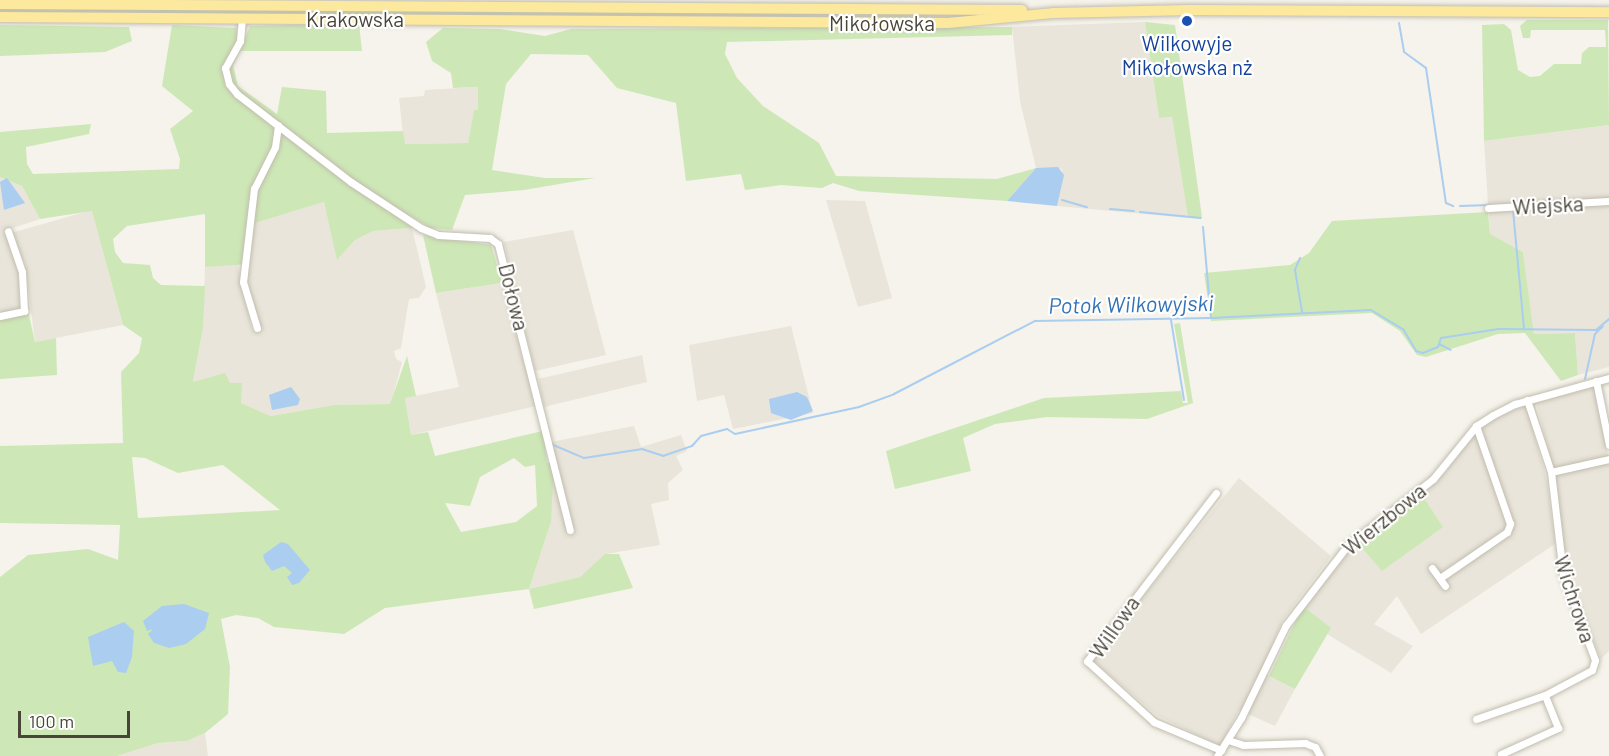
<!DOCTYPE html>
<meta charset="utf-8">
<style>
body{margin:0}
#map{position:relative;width:1609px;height:756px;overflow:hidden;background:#f5f3eb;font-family:Barlow,sans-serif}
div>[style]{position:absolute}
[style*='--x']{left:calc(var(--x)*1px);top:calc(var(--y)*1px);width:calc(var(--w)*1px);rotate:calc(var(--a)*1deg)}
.residential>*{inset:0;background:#e9e5da}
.green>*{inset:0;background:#cde8b6}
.water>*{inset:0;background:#aacdf0}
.stream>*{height:2px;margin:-1px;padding:0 1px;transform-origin:1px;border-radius:1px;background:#aacdf0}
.roads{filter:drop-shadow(0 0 2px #c1bcae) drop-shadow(0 0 2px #c1bcae)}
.street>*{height:7px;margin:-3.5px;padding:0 3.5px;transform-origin:3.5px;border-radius:3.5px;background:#fff}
.primary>*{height:10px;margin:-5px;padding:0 5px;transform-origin:5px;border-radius:5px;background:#fce99e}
.dots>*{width:16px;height:16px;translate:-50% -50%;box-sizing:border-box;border:3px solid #fff;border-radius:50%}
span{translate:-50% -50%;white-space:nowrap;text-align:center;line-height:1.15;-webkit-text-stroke:4.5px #fff;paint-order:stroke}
.street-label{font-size:21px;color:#4a4539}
.transit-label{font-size:21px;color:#164399}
.water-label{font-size:22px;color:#3373b5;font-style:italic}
.scale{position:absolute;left:18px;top:711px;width:112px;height:27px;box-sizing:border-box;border:3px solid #4a4539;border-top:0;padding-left:8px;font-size:18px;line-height:21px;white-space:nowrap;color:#4a4539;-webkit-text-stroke:4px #fff;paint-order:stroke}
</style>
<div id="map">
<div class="residential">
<i style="clip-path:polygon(1145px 22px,1159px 118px,1172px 117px,1188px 218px,1057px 206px,1062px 169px,1036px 168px,1020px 101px,1012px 27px)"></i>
<i style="clip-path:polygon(478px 87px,478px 110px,474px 111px,468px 143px,404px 144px,399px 98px,424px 96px,425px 90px)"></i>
<i style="clip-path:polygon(1609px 125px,1609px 367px,1578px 375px,1575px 333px,1534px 334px,1523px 252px,1490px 234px,1484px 141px)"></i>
<i style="clip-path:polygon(0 177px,22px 186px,40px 219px,4px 231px,18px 262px,20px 311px,0 312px)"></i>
<i style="clip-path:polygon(826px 200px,865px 201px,892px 298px,858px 307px)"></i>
<i style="clip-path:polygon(324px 202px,338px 259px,355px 240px,373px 231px,412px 228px,426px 287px,419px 298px,409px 299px,401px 348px,394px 351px,396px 359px,402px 362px,391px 404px,334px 405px,271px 416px,241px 403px,230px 383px,193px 383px,203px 328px,205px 267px,237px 263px,252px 330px,261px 329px,246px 278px,255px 223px)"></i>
<i style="clip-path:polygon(92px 210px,123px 325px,35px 342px,25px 263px,11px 233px)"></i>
<i style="clip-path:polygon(573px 230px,606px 355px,535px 371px,504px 242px)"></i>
<i style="clip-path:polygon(502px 283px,536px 406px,411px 435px,405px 398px,459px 387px,436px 293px)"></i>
<i style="clip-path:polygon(791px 326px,813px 413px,733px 429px,724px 395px,697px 401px,689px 345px)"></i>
<i style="clip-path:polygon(642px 355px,647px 382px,544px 407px,538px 379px)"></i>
<i style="clip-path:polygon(1594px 386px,1609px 459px,1609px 651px,1601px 659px,1567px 572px,1556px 481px,1536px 401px)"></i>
<i style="clip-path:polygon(1526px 405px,1547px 481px,1555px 544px,1421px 634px,1397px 596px,1374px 624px,1413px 646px,1391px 673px,1327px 634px,1330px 628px,1303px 606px,1343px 556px,1357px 542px,1443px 527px,1421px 493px,1446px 472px,1472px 436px,1488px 422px)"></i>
<i style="clip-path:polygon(634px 426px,641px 447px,681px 435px,687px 451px,676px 456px,683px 470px,668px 483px,669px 500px,651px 504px,660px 545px,606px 554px,580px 577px,529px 589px,551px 522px,551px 442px)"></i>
<i style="clip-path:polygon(1239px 478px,1331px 556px,1282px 621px,1261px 672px,1295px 689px,1275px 726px,1239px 710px,1220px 746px,1158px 716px,1092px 660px)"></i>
<i style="clip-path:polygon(205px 733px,208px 756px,117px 756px,158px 743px,187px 741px)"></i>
</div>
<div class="green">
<i style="clip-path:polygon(0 9px,926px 14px,927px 17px,0 13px)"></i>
<i style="clip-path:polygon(1527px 20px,1608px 20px,1609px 125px,1484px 141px,1482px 25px,1504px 24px,1511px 30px,1518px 70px,1530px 77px,1540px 76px,1554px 64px,1581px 64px,1582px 53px,1589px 47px,1606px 47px,1605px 30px,1531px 30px,1530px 38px,1523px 38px,1520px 26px)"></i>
<i style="clip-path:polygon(1145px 22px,1175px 25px,1202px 217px,1188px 218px,1172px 117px,1159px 118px)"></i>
<i style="clip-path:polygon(evenodd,359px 23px,362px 51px,240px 51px,233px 65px,238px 86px,277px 114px,282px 87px,326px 91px,327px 133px,403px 131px,405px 144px,468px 143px,474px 110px,478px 110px,478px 87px,453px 88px,451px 73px,432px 61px,426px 42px,443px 28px,500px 29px,545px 36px,571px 29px,1012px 27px,1012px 35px,727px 42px,725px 54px,737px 78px,763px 106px,819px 143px,836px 176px,997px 179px,1036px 168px,1007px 201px,859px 191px,833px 183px,822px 188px,781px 185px,745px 190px,741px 174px,686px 181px,676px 103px,617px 88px,588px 55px,531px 54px,506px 84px,492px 170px,545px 178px,595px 178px,524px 190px,465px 195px,452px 230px,430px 228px,411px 216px,412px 228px,373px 231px,355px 240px,337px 260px,324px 202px,255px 223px,248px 264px,205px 267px,205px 214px,127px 226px,113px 239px,115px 252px,123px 263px,150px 265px,153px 278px,161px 285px,205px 286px,203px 328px,193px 382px,225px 373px,230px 383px,242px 383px,241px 403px,271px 416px,334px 405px,390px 404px,407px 356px,416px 396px,405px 398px,411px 435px,428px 432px,435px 456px,543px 431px,547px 463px,554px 462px,551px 522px,529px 589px,580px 577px,605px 554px,619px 554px,633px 588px,534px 609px,529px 589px,385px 608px,344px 634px,274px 627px,258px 618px,236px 615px,221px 619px,230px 667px,228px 714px,205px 733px,187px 741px,158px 743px,117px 756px,0 756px,0 577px,28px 555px,88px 549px,118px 560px,120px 525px,0 523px,0 446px,123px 443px,121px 372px,139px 353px,142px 338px,123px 325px,92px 211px,40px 219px,22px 186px,0 177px,0 132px,91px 124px,89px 134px,26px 147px,27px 164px,33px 174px,179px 169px,180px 159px,170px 129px,193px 111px,162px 86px,172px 25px,236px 28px,240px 50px,250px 26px,359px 23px,132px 457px,145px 458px,178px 473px,223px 465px,280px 510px,138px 518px,132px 457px,359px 23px,514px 458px,525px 467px,535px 465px,537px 506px,516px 522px,461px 532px,445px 503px,470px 506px,480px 477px,514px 458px)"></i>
<i style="clip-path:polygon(0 25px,129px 27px,132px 41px,105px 52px,0 56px)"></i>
<i style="clip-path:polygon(1488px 212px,1490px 234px,1523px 252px,1534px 334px,1575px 333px,1578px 375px,1561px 381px,1525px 333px,1498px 334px,1426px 357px,1417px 355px,1400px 331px,1372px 313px,1211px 321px,1204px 273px,1290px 265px,1309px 253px,1332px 221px)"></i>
<i style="clip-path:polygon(423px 235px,491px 245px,502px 283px,436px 293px)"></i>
<i style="clip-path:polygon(28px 311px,35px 342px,56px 338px,57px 375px,0 379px,0 317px)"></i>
<i style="clip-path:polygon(1180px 323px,1193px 403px,1147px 419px,1047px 417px,995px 424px,963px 438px,971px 471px,895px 489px,886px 451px,1044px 398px,1181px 391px,1183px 403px,1188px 403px,1174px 324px)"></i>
<i style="clip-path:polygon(1421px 493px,1443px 527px,1382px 571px,1357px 542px)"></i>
<i style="clip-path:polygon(1303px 606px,1331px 628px,1295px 689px,1269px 676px)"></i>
</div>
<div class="water">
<i style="clip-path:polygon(1058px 167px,1064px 175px,1057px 206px,1007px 201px,1036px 168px)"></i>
<i style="clip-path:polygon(7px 178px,25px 203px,4px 210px,0 182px)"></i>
<i style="clip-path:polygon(291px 387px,300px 399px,298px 405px,272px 410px,269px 395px)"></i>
<i style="clip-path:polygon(797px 392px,807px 397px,813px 411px,791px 420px,771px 413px,769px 399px)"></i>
<i style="clip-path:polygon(281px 542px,288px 544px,310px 570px,299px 583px,292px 585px,287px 577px,292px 573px,284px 566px,272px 571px,265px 562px,263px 555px)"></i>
<i style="clip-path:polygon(184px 604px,209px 613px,205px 629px,186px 644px,169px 648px,154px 643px,148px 634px,153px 629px,147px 631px,143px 621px,162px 606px)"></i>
<i style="clip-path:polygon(124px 622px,134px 631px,132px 657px,126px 673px,118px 672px,112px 661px,93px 666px,88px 637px)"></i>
</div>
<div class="stream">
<i style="--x:1399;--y:23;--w:29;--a:80"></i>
<i style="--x:1404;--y:52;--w:27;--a:36"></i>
<i style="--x:1426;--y:68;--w:136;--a:81.6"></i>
<i style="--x:1446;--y:203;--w:8;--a:23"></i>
<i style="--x:1062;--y:200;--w:26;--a:16"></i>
<i style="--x:1460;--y:206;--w:30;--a:-2"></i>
<i style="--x:1110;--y:209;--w:24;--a:5"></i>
<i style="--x:1513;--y:210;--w:120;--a:84.7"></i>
<i style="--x:1140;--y:212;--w:61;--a:5.6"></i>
<i style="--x:1203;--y:227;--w:91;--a:85"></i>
<i style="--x:1300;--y:258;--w:13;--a:113"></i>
<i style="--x:1295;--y:270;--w:43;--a:80.5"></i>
<i style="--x:1171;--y:320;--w:81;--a:80.8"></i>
<i style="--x:1439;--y:344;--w:13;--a:27"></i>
<i style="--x:1585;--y:379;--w:46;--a:-77.5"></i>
<i style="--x:1595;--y:334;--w:11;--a:-45"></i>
<i style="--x:551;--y:444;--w:36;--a:23"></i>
<i style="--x:584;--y:458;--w:59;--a:-8.8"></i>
<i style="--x:642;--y:449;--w:22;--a:18"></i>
<i style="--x:663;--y:456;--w:31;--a:-19"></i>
<i style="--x:692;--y:446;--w:13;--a:-48"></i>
<i style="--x:701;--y:436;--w:27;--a:-15"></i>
<i style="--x:727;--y:429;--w:9;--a:32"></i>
<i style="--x:735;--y:434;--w:127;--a:-12.3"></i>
<i style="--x:859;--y:407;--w:37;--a:-20"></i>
<i style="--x:894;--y:394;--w:159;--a:-27.4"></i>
<i style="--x:1035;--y:321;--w:176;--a:-1"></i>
<i style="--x:1211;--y:318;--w:160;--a:-2.9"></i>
<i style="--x:1371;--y:310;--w:37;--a:31"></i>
<i style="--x:1403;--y:329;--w:26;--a:59"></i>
<i style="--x:1416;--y:351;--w:7;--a:16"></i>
<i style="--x:1423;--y:353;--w:16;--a:-22"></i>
<i style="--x:1438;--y:347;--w:9;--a:-72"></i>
<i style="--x:1441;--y:338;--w:58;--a:-9"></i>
<i style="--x:1498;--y:329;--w:98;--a:0.6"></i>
<i style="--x:1596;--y:330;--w:17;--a:-40"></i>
</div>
<div class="roads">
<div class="street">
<i style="--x:242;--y:18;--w:23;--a:95"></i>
<i style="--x:240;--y:41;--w:31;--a:119"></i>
<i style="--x:225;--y:68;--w:16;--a:76"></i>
<i style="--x:229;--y:84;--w:13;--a:51"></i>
<i style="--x:237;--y:94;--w:144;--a:37.7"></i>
<i style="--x:351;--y:182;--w:84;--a:33.3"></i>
<i style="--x:421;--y:228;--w:18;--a:22"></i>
<i style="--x:438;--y:235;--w:52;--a:3.3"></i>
<i style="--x:490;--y:238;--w:10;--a:37"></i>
<i style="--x:498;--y:244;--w:295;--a:75.9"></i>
<i style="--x:1488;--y:208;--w:121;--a:-3.3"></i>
<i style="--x:0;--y:316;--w:25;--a:-12"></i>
<i style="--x:24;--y:311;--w:39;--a:-93"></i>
<i style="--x:22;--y:272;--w:43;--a:-108.9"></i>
<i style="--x:257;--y:328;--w:48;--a:-106.9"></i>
<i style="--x:243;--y:282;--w:94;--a:-83.3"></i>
<i style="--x:254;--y:189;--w:47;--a:-63.4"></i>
<i style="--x:275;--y:147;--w:22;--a:-82"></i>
<i style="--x:1596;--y:381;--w:65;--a:78.5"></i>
<i style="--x:1551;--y:472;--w:59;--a:-12.6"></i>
<i style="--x:1216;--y:493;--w:212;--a:127.5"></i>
<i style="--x:1087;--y:661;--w:91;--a:42.3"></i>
<i style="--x:1154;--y:722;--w:73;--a:22.7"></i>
<i style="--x:1432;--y:568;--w:22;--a:54"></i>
<i style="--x:1440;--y:578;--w:81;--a:-34.5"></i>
<i style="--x:1507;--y:532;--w:9;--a:-69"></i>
<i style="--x:1510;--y:524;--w:104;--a:-109.1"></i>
<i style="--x:1476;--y:719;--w:73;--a:-19.2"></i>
<i style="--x:1228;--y:740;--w:16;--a:18"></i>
<i style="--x:1243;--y:745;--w:62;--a:-1.8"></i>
<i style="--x:1305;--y:743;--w:11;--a:22"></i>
<i style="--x:1315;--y:747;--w:10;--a:61"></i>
<i style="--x:1501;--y:754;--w:63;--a:-24.5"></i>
<i style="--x:1558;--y:728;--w:35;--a:-112"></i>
<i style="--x:1545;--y:695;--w:53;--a:-28"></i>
<i style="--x:1592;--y:670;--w:10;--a:-73"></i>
<i style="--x:1595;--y:660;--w:92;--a:-110.4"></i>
<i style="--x:1563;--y:574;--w:103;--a:-96.7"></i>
<i style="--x:1551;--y:472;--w:76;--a:-108.4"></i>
<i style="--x:1217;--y:756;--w:45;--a:-57.7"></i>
<i style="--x:1241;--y:718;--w:103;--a:-64.2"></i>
<i style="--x:1286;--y:625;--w:100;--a:-52.3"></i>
<i style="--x:1347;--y:546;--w:109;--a:-37.9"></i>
<i style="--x:1433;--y:479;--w:68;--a:-50.9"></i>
<i style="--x:1476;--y:426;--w:20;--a:-33"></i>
<i style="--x:1493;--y:415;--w:25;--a:-27"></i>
<i style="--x:1515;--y:404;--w:98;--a:-15.5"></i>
</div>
<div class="primary">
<i style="--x:0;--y:4;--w:1022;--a:0.34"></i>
<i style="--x:0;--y:17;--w:948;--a:0.36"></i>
<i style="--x:948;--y:23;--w:105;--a:-5.4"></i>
<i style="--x:1053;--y:13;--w:137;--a:-1.3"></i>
<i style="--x:1190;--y:10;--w:419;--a:0.3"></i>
</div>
</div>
<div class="dots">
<i style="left:1187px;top:21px;background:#1a4fb4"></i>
</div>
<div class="street-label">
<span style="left:355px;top:19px">Krakowska</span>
<span style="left:882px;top:23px">Mikołowska</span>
<span style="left:1548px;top:205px;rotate:-3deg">Wiejska</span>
<span style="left:514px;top:297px;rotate:76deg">Dołowa</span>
<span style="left:1384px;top:519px;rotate:-39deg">Wierzbowa</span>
<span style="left:1575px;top:599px;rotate:72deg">Wichrowa</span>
<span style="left:1114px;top:627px;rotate:-55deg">Willowa</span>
</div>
<div class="transit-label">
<span style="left:1187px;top:55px">Wilkowyje<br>Mikołowska nż</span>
</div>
<div class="water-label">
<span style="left:1131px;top:304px;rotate:-1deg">Potok Wilkowyjski</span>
</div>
<div class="scale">100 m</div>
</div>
